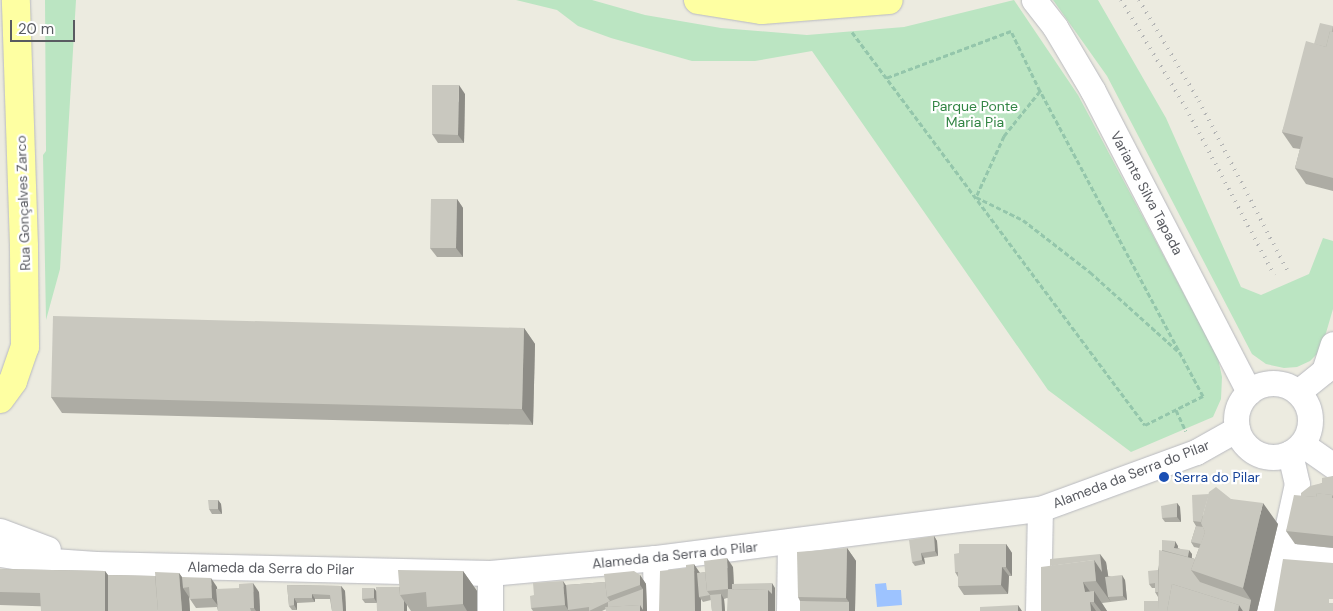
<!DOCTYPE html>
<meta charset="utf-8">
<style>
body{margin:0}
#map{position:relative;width:1333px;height:611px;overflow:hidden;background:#ecebe0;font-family:"DM Sans",sans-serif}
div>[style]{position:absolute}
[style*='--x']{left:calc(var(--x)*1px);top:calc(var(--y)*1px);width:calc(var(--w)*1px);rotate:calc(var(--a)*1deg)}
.green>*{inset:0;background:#bbe5c2}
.water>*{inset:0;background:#9dc3ff}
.path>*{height:3px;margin-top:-1.5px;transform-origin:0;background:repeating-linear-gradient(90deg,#94c6ab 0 5px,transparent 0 7.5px)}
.roads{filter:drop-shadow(0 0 1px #b8b9bf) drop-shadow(0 0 1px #b8b9bf)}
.minor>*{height:25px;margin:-12.5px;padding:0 12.5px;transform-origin:12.5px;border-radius:12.5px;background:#fff}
.minor>.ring{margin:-12.5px;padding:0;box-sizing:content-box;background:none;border:25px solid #fff;border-radius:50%}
.major>*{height:28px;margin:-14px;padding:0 14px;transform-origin:14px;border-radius:14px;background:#feffa2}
.rail>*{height:4px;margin-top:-2px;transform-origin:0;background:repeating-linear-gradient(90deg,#b3b4b4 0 1px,transparent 0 7px)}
.wall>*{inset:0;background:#adaca4}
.shaded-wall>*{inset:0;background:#8d8c86}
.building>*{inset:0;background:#c9c8bf}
.dots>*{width:14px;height:14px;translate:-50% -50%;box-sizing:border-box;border:2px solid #fff;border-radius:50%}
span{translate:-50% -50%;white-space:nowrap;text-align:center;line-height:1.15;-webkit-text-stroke:4.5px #fff;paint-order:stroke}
.park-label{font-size:14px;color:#338545}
.street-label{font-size:14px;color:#595b61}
.transit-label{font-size:14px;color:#164399}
.left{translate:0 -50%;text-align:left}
.scale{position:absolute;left:10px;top:20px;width:65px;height:22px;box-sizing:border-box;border:2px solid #595b61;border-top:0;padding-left:6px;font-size:15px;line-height:18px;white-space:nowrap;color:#595b61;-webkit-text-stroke:4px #fff;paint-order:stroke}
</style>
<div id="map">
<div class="green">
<i style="clip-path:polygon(45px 0,76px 0,60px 269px,46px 320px,43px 155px,46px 151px)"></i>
<i style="clip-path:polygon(516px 0,592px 0,645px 15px,721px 28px,807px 35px,904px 27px,1014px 0,1078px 95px,1218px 358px,1222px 377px,1221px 399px,1213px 417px,1131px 452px,1048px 390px,812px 51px,755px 61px,692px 61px,611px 38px,578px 26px,557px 10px)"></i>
<i style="clip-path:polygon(1053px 0,1098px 0,1166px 118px,1241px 287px,1261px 295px,1309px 274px,1323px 238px,1333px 241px,1333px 309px,1321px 350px,1310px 361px,1297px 367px,1284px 368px,1266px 364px,1252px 354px,1107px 76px)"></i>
</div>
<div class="water">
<i style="clip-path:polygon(886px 583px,887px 590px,901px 590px,902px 605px,877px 607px,875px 584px)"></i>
</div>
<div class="path">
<i style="--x:852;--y:32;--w:490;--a:53.3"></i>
<i style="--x:1145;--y:425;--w:65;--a:-26.6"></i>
<i style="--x:1203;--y:396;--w:346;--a:-118.1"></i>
<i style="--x:1040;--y:91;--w:67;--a:-115.8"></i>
<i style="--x:1011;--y:31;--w:134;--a:159.4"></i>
<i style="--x:1040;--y:91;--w:58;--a:128.7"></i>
<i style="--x:1004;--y:136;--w:67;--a:114.7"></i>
<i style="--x:976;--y:197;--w:52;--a:26.1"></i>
<i style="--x:1023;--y:220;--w:85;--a:37.8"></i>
<i style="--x:1090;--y:272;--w:122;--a:42"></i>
<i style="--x:1176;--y:410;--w:23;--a:65"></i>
</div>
<div class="roads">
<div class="minor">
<i style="--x:1034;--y:0;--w:34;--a:52"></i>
<i style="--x:1055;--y:27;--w:74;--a:59.3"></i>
<i style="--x:1093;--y:91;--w:339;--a:62.6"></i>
<i class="ring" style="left:1236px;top:383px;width:49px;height:49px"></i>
<i style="--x:1298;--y:392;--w:33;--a:-39"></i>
<i style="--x:1324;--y:371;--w:28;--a:-72"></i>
<i style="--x:1302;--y:444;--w:38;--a:35"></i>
<i style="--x:0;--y:531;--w:51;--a:20.6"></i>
<i style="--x:0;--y:554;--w:38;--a:9"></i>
<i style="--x:38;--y:560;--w:58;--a:3.9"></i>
<i style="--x:96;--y:564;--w:394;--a:1.3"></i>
<i style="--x:490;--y:573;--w:166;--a:-5.2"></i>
<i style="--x:655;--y:558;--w:388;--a:-7.3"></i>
<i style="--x:1040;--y:509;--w:166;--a:-20.1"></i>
<i style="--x:1196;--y:452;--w:47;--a:-29.3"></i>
<i style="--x:1283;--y:555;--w:50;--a:5.7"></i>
<i style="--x:655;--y:558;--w:53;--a:88.9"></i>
<i style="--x:490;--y:573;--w:38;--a:90"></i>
<i style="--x:789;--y:611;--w:69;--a:-89.2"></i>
<i style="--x:1038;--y:611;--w:102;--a:-88.9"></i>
<i style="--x:1269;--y:611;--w:130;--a:-77.6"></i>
<i style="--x:1297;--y:484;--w:32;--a:-103"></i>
</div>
<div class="major">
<i style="--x:698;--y:0;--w:65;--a:8.9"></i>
<i style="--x:762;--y:10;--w:127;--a:-4.5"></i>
<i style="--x:0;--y:399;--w:22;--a:-54"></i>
<i style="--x:13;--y:381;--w:36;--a:-71"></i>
<i style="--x:25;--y:347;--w:101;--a:-90.6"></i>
<i style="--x:24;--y:246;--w:246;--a:-91.9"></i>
</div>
</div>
<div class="rail">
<i style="--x:1121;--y:0;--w:126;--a:59"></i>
<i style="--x:1186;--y:108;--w:189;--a:62.2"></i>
<i style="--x:1139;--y:0;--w:117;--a:59.3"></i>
<i style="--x:1199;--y:101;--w:191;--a:62.5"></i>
</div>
<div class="wall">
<i style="clip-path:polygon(1333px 26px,1333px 191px,1306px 184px,1295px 168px,1300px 149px,1293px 148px,1282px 132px,1314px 44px)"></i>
<i style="clip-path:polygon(465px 94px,464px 143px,438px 143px,432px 134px)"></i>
<i style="clip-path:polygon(457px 199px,463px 208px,463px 257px,437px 257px,430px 248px)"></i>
<i style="clip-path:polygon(524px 328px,535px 344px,533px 425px,62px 413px,51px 397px)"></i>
<i style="clip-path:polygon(1333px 476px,1333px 548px,1295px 544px,1286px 531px,1301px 496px)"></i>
<i style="clip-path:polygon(1231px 499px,1278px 524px,1257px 611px,1144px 611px,1158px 601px,1158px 597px,1155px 592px,1155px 588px,1152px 588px,1149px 584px,1158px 570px,1162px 550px,1178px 546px,1178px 548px,1192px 554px,1192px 558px,1195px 559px,1199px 548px,1194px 547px,1191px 542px,1196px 526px,1193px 521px)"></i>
<i style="clip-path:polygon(218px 500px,221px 504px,222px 514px,212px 514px,209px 509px)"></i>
<i style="clip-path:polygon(1177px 503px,1180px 507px,1181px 522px,1165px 522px,1162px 518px)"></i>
<i style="clip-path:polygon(934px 536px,937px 541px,938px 556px,924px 558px,925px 564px,915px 566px,912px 562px)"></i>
<i style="clip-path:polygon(1006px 544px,1012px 553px,1012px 576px,1009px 576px,1008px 594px,964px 595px,958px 586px,958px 577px,955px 572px)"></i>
<i style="clip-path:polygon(847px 548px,856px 561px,855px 611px,800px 601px,798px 597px)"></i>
<i style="clip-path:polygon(1106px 562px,1108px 576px,1125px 580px,1127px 600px,1102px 603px,1107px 611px,1041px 611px,1050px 566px)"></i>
<i style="clip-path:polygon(733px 567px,734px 584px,775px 588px,775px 611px,727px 598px,724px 599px,725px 611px,712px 611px,711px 600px,703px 602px,701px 599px,701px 611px,659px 611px,686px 568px,700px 573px)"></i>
<i style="clip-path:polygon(0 569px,105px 571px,108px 575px,155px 576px,179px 573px,182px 577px,217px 587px,217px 589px,259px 592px,260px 611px,218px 611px,217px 607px,196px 608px,190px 599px,189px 597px,190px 611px,0 605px)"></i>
<i style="clip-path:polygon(463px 571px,477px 591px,477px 611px,411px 611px,407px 605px,376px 603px,365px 603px,362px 599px,376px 591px,399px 587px)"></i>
<i style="clip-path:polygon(640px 575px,646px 584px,647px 611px,606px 609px,602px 611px,533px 611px,531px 608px,566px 585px,605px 582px)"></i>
<i style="clip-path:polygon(287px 585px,341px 586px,345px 591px,346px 611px,332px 611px,330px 599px,315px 599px,315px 602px,297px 603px,297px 610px,292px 610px,289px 606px)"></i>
</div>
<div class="shaded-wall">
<i style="clip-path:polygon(459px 85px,465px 94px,464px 143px,458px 135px)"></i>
<i style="clip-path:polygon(457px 199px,463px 208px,463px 257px,456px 248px)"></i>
<i style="clip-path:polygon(524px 328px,535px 344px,533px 425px,522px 409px)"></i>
<i style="clip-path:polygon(218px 500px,221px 504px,222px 514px,218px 509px)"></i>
<i style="clip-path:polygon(1177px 503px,1180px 507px,1181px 522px,1177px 517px)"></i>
<i style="clip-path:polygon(1263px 503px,1278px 524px,1257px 611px,1249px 611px,1251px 600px,1243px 588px)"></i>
<i style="clip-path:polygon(934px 536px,937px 541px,938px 556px,935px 551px)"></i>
<i style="clip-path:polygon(1175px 541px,1178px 546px,1177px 552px,1174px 548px)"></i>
<i style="clip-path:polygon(1006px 544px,1012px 553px,1012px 576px,1006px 567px)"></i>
<i style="clip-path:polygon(847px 548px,856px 561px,855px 611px,849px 611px,849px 602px,846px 598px)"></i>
<i style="clip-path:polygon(1189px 550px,1192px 554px,1191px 565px,1187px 560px)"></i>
<i style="clip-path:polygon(921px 553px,924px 558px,925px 564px,922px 560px)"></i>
<i style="clip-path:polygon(1100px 554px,1106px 562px,1109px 581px,1108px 597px,1111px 602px,1096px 581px,1094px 560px)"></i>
<i style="clip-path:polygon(727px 558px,733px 567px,734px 593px,728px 589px)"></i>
<i style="clip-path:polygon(694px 564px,700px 573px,699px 597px,701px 599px,701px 611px,695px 611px)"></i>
<i style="clip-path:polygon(1002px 567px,1009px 576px,1008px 594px,1001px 585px)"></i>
<i style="clip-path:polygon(105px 571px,114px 584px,114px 611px,105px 611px)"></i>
<i style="clip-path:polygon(463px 571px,477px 591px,477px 611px,467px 611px,463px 604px)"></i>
<i style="clip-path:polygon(179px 573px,188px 586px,183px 588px,189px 597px,190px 611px,182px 611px)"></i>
<i style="clip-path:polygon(640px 575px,646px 584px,647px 611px,640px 611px,640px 605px,643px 589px,640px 585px)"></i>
<i style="clip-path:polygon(1122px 575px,1125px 580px,1127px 600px,1123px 596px)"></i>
<i style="clip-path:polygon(211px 578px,217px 587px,219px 607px,212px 598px)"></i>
<i style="clip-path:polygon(563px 581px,569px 590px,568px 610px,569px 611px,565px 605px)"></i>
<i style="clip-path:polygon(1083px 582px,1094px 597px,1094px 591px,1107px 611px,1101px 611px,1094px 602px,1085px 592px)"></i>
<i style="clip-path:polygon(253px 583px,259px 592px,260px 611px,256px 611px,254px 608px)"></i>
<i style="clip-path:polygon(772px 583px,775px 588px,775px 611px,768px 611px,768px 590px)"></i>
<i style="clip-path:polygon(341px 586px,345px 591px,346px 611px,343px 611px)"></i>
<i style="clip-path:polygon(374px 588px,377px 592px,377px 603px,374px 598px)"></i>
<i style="clip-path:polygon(312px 594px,315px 599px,315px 602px,312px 598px)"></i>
<i style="clip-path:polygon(721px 594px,724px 599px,725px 611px,722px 611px)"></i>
<i style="clip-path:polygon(294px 598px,297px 603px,297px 610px,294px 605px)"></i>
<i style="clip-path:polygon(404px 601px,407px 605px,407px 611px,404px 611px)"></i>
<i style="clip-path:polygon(1090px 602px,1096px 611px,1091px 611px)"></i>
<i style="clip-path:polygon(1018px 605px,1022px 611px,1018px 611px)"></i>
<i style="clip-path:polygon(1239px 605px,1243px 611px,1238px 611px)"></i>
</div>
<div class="building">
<i style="clip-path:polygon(1320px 23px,1333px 26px,1332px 32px,1330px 31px,1326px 47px,1314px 44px)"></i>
<i style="clip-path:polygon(1330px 31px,1333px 32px,1333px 178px,1295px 168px,1303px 137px,1282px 132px,1306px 41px,1326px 47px)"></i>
<i style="clip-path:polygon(432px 85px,459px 85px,458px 135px,432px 134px)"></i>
<i style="clip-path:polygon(431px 199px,457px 199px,456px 248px,430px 248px)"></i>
<i style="clip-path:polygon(53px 316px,524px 328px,522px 409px,51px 397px)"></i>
<i style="clip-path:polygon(1333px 476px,1333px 496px,1332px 495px,1322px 494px,1322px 478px)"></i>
<i style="clip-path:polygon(1322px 483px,1322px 494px,1317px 493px,1316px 497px,1301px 496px,1301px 493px,1310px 486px)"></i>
<i style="clip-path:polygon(1216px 487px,1231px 499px,1263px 503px,1243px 588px,1191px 570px,1205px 532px,1201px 523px,1209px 492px)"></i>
<i style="clip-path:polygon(1317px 493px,1332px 495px,1332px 498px,1333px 498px,1333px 536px,1286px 531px,1294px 495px,1316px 497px)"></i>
<i style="clip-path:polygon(1209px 494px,1201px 522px,1193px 521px,1192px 495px)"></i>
<i style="clip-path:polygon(208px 500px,218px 500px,218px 509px,209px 509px)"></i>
<i style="clip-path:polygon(1177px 503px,1177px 517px,1162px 518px,1161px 506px)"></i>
<i style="clip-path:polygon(1196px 526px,1203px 527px,1205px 532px,1201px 544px,1191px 542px)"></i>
<i style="clip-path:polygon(934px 536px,935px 551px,921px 553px,922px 560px,912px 562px,909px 540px)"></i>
<i style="clip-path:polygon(1162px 540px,1175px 541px,1174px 548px,1189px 550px,1188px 557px,1162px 550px)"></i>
<i style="clip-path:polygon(959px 544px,1006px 544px,1006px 567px,1002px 567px,1001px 585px,958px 586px,958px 572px,955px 572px,954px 554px,959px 553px)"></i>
<i style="clip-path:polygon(847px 548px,846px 598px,798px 597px,797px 552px)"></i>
<i style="clip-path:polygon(1159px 550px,1195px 559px,1191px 570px,1200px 582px,1251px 600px,1249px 611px,1243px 611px,1239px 605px,1172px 584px,1167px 611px,1158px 611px)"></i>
<i style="clip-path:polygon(1100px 554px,1102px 572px,1094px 560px,1050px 566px,1050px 559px)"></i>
<i style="clip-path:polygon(727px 558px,728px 589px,768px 590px,768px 611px,727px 611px,728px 589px,707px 591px,704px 561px)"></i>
<i style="clip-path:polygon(1283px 559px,1333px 563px,1333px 599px,1329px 599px,1329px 603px,1333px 603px,1333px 611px,1274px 611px)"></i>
<i style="clip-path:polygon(1094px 560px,1096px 581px,1083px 582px,1085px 592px,1094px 591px,1094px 602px,1090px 602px,1091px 611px,1041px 611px,1041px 567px)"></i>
<i style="clip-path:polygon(694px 564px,695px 611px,659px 611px,660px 571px,686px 568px,686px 565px)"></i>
<i style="clip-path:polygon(0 569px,105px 571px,105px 611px,41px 611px,40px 593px,0 592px)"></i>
<i style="clip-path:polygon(398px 570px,463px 571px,463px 604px,427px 607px,426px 592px,400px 595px)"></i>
<i style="clip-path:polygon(1158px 570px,1158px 592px,1155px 592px,1155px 583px,1149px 584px,1148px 571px)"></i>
<i style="clip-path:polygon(634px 571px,640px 575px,640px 585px,607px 597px,604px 574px)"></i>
<i style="clip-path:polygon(155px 572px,179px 573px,182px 611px,158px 611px)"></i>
<i style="clip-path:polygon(705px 572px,707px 591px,710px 595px,699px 597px,697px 573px)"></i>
<i style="clip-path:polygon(108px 575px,155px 576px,158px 611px,108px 611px)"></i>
<i style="clip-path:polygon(1122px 575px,1123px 596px,1108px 597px,1105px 577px)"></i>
<i style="clip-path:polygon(182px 577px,211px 578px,212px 598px,190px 599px,189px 587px,183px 588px)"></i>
<i style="clip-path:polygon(563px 581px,565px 605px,531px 608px,530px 596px,534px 595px,533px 583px)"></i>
<i style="clip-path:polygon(605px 582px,607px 597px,610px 601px,589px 611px,589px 607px,568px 610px,566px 585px)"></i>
<i style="clip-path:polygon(253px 583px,254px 608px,250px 608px,251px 611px,218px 611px,216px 589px,239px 588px,239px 584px)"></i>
<i style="clip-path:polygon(772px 583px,772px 594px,768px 590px,732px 589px,732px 584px)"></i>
<i style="clip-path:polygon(1172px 584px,1239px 605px,1238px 611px,1167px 611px)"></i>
<i style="clip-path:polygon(287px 585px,341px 586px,343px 611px,332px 611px,330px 595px,312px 594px,312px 598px,294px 598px,294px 605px,289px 606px)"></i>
<i style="clip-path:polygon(376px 587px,399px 587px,400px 595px,404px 601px,404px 611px,377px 611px)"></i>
<i style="clip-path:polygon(362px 588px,374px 588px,374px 598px,362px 599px)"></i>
<i style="clip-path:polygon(643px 589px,643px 610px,640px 605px,608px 607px,608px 602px)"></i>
<i style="clip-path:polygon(721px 594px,722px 611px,712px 611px,710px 595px)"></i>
<i style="clip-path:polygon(800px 601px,849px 602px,849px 611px,800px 611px)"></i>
<i style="clip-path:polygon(1144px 601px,1158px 601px,1158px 611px,1144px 611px)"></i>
<i style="clip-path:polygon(640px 605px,640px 611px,606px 611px,605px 607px)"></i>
<i style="clip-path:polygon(1018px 605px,1018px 611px,980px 611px,980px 607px)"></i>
</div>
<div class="dots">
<i style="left:1164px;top:477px;background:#1a4fb4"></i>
</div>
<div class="park-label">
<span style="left:975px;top:114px">Parque Ponte<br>Maria Pia</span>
</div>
<div class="street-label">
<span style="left:1147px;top:193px;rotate:62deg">Variante Silva Tapada</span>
<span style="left:23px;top:203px;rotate:-92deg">Rua Gonçalves Zarco</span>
<span style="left:1131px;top:474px;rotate:-21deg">Alameda da Serra do Pilar</span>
<span style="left:675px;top:555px;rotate:-6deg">Alameda da Serra do Pilar</span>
<span style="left:271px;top:568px;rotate:1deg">Alameda da Serra do Pilar</span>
</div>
<div class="transit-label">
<span class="left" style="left:1174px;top:477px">Serra do Pilar</span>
</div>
<div class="scale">20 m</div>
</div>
